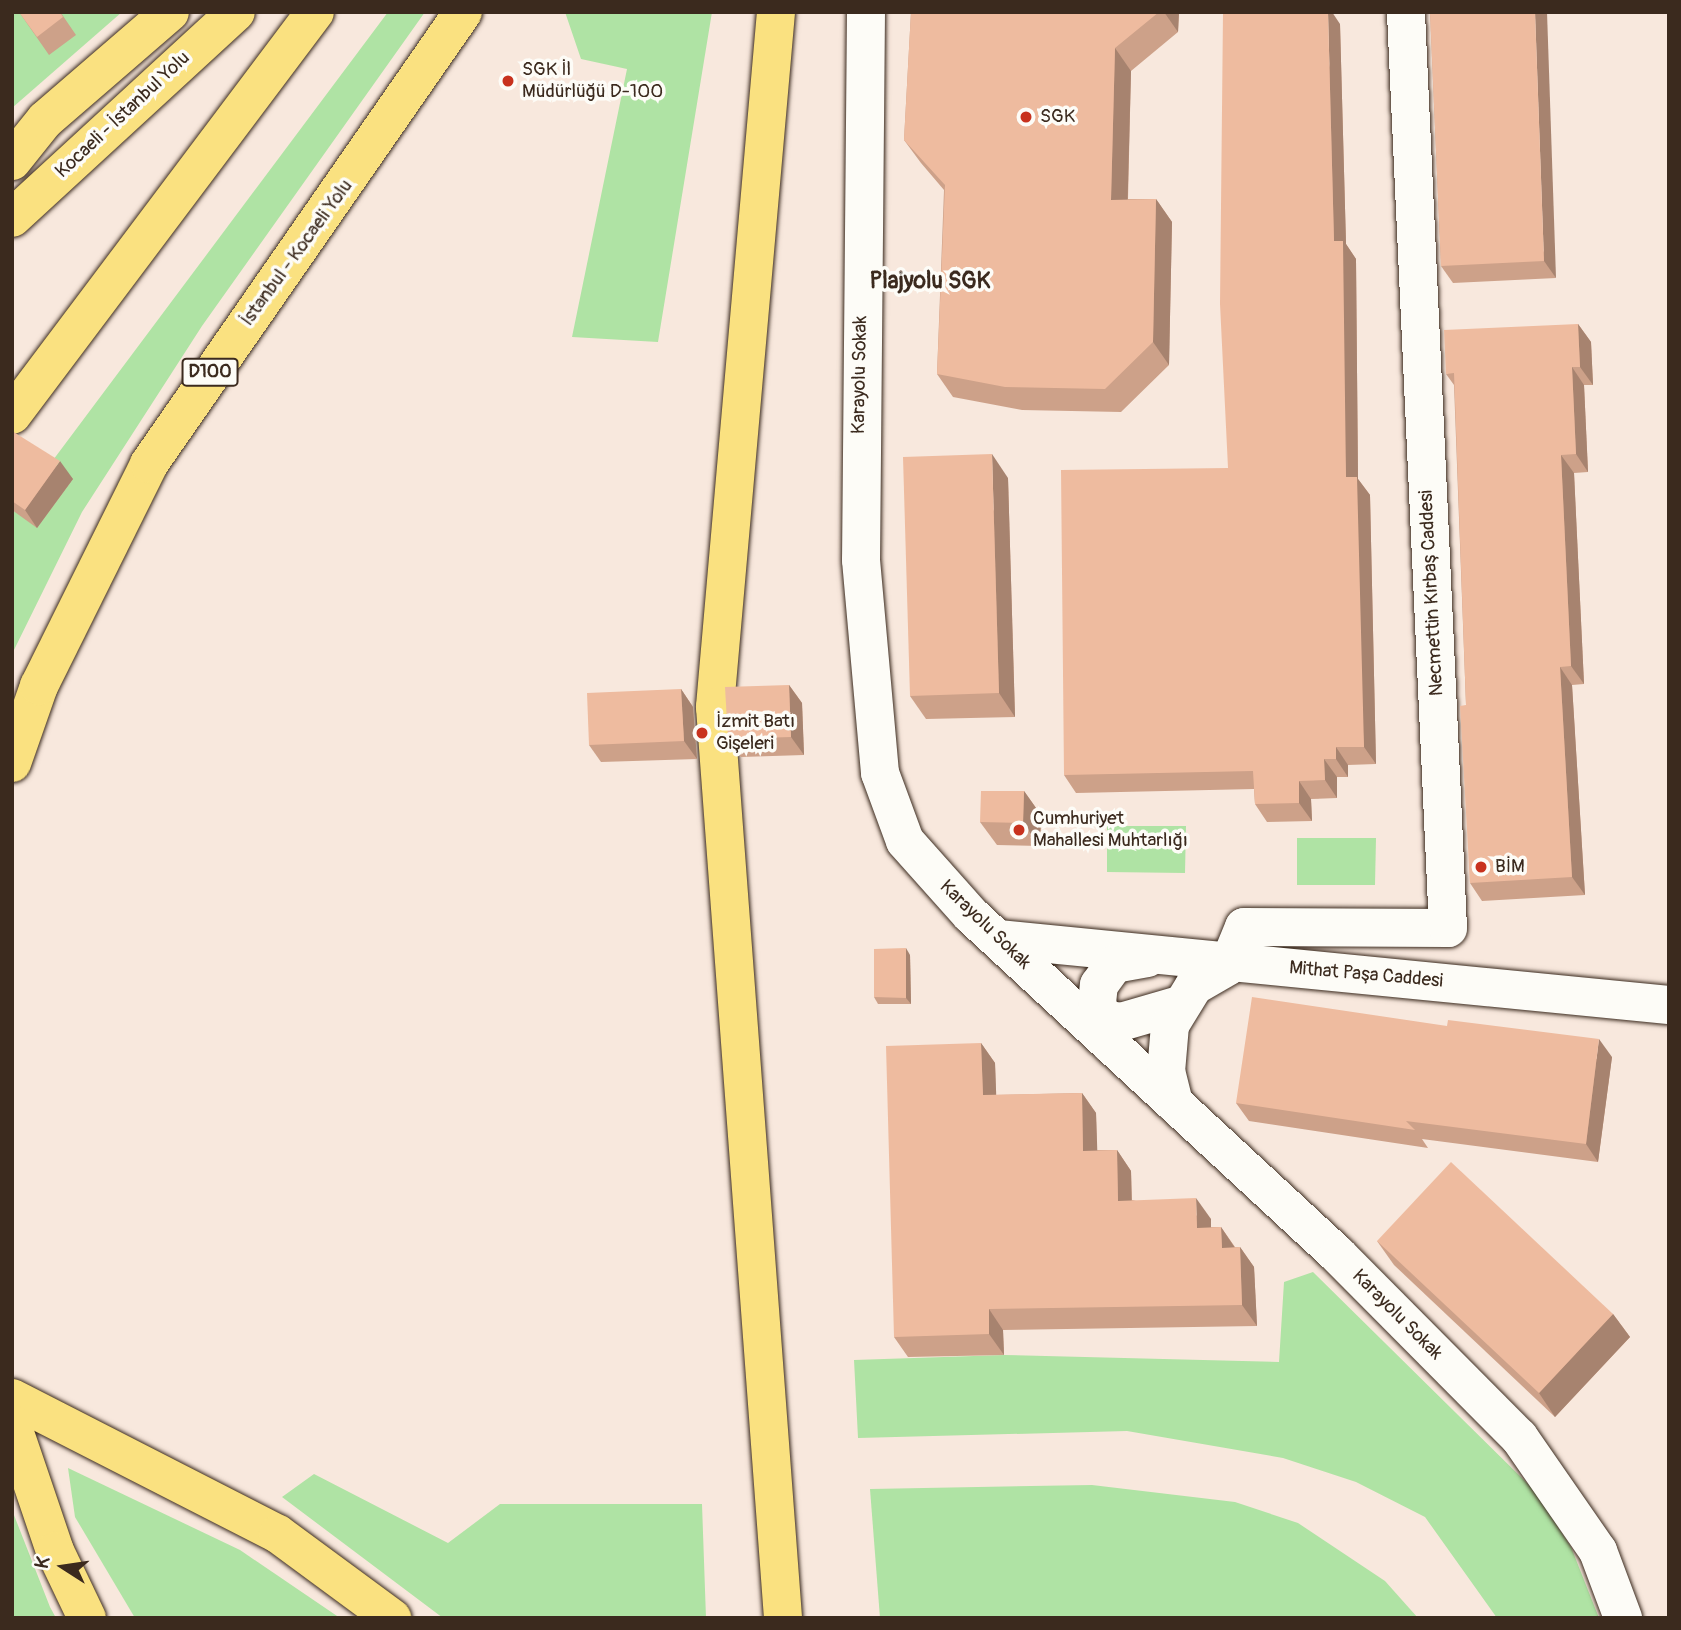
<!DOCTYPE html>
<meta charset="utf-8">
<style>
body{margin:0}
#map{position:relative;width:1681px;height:1630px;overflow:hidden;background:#f8e8dd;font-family:Pangolin,sans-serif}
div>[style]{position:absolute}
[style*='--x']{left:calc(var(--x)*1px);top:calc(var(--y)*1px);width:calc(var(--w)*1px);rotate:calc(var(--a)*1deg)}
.green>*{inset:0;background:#afe3a4}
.roads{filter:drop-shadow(0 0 2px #3b2a1e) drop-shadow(0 0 2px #3b2a1e)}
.street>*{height:38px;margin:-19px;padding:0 19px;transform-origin:19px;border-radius:19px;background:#fdfcf7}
.secondary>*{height:38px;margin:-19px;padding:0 19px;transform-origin:19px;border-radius:19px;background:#fdfcf7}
.highway>*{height:38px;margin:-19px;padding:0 19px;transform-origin:19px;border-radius:19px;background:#fae180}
.wall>*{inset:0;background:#cda189}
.shaded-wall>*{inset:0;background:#a7836f}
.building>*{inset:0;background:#eebb9f}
.dots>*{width:19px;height:19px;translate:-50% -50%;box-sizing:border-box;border:4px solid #fdfcf7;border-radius:50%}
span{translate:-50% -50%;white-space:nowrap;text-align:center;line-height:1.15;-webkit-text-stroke:7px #fdfcf7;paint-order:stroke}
.shield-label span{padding:2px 5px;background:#fdfcf7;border:2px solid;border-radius:5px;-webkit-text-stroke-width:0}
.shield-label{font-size:18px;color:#3b2a1e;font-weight:700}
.poi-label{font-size:19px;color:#3b2a1e}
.left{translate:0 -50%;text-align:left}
.street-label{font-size:19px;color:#3b2a1e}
.quarter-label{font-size:23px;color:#3b2a1e;font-weight:700}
.frame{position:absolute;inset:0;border:14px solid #3b2a1e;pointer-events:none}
.north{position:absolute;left:28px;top:1532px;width:70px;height:70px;-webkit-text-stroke:5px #fdfcf7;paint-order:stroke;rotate:282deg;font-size:19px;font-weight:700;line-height:28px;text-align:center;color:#3b2a1e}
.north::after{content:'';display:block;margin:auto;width:24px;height:32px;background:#3b2a1e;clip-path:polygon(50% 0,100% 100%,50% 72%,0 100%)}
</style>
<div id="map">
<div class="green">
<i style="clip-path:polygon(12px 12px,122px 12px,12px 108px)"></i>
<i style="clip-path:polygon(388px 12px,425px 12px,202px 326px,82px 512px,12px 654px,12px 515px)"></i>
<i style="clip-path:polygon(565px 12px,712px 12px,658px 342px,572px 337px,627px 69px,581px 59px)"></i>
<i style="clip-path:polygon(1107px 826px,1186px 826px,1185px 873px,1107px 872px)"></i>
<i style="clip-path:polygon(1297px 838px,1376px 838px,1375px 885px,1297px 885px)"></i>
<i style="clip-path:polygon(1313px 1272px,1533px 1489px,1571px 1547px,1599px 1618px,1497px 1618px,1425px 1517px,1356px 1482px,1283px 1458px,1127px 1431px,858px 1438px,854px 1360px,1004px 1355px,1279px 1362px,1284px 1282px)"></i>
<i style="clip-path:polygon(68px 1468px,240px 1550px,340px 1618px,135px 1618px,75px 1517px)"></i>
<i style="clip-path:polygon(314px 1474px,448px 1543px,500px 1504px,702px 1504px,706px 1618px,443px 1618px,282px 1497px)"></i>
<i style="clip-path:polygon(1092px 1485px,1235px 1502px,1298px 1523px,1385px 1581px,1418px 1618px,880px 1618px,870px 1489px)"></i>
<i style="clip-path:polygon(12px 1510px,50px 1607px,56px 1618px,12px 1618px)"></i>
</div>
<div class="roads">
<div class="street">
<i style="--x:1228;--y:966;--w:42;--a:-67.7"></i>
<i style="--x:1244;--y:927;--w:204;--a:0.3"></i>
<i style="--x:1448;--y:928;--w:917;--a:-92.63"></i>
</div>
<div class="secondary">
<i style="--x:866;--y:12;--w:548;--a:90.52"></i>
<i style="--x:861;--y:560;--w:214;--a:84.9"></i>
<i style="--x:880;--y:773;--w:72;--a:69.8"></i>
<i style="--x:905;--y:841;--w:99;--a:48.3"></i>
<i style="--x:971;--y:915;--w:500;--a:42.81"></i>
<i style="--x:1338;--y:1255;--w:257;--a:45.2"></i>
<i style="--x:1519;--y:1437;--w:139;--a:55.3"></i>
<i style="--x:1598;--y:1551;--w:72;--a:69.5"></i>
<i style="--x:998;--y:939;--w:674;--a:5.62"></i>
<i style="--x:1079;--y:1014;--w:43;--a:10.8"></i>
<i style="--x:1121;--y:1022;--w:60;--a:-16.3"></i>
<i style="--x:1110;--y:1044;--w:43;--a:-107.6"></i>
<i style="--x:1097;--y:1003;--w:18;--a:-84"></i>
<i style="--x:1099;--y:985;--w:26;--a:-54"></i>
<i style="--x:1114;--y:964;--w:34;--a:-10"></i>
<i style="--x:1174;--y:1103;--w:32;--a:-104"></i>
<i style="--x:1166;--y:1072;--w:47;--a:-85.1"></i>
<i style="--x:1170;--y:1025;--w:46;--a:-58.4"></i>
<i style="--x:1194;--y:986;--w:39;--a:-30"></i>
</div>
<div class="highway">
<i style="--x:776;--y:12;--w:698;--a:95.02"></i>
<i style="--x:715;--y:707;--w:914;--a:85.73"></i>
<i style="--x:12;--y:161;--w:53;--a:-51.2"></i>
<i style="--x:45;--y:120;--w:165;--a:-40.8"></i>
<i style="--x:12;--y:218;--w:304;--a:-42.6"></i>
<i style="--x:12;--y:415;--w:504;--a:-53.06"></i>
<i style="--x:12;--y:763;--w:82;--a:-70.7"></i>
<i style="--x:39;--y:686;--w:248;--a:-63.6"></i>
<i style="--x:149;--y:464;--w:550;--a:-55.21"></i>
<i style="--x:12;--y:1398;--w:299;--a:27.1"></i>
<i style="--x:278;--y:1534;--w:142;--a:36.4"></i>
<i style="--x:12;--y:1424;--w:134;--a:71.3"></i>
<i style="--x:55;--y:1551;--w:74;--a:64.5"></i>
</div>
</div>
<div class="wall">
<i style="clip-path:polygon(19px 12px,61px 12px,61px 13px,76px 35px,49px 55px)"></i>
<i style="clip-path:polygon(911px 12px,1179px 12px,1178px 32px,1131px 71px,1128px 199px,1156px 199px,1172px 222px,1169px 365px,1121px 412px,1022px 410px,953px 397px,937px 374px,944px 190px,921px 163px,904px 140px)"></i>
<i style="clip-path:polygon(1430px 12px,1556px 278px,1453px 283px,1441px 266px)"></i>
<i style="clip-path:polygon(1340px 24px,1346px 244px,1356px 259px,1358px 479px,1370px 495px,1376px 764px,1348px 765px,1348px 777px,1337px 777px,1337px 798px,1311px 799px,1312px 821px,1267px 822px,1255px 804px,1254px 789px,1076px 793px,1064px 775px,1228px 468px)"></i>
<i style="clip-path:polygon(1578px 324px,1591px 342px,1593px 385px,1584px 385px,1588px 472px,1574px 473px,1584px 684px,1572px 685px,1585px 895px,1482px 901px,1470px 883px,1466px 705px,1454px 385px,1446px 374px)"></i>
<i style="clip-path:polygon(12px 431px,73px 479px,37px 528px,12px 510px)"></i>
<i style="clip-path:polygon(1008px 478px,1015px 717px,926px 719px,910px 696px)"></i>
<i style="clip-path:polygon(789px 685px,802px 703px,804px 755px,741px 757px,728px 739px)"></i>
<i style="clip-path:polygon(681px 689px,693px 707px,697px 759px,601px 762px,589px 745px)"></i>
<i style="clip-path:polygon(1024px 791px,1041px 815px,1040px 846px,997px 845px,980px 822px)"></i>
<i style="clip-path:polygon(910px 955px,911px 1004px,878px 1004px,874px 997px)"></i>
<i style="clip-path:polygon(981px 1043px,995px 1063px,996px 1095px,1082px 1093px,1096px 1113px,1097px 1150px,1117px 1150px,1131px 1171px,1132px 1200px,1211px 1219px,1211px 1227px,1221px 1227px,1235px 1247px,1240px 1247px,1254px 1267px,1257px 1326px,1003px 1330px,1004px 1355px,908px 1357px,894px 1337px)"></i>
<i style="clip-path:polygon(1612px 1057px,1598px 1162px,1422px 1139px,1428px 1148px,1249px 1121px,1236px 1103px)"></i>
<i style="clip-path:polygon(1377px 1241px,1613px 1314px,1630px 1337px,1555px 1417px,1394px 1265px)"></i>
</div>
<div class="shaded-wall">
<i style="clip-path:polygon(1164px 12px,1179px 12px,1178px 32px)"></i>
<i style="clip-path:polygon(1328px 12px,1332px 12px,1340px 24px,1346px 244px,1356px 259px,1358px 479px,1370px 495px,1376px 764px,1364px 747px,1346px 477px,1334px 241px)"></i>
<i style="clip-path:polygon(1535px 12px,1547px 12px,1556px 278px,1544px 261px)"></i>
<i style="clip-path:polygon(1115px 48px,1131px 71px,1127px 223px,1111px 200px)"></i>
<i style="clip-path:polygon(1156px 199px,1172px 222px,1169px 365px,1153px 342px)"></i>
<i style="clip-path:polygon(1578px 324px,1591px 342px,1593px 385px,1580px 367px)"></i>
<i style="clip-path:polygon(1572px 367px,1584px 385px,1588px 472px,1576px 454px)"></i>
<i style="clip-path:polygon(992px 454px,1008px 478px,1015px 717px,999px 693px)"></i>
<i style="clip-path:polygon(1561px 455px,1574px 473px,1584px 684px,1571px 666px)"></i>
<i style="clip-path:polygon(60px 461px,73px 479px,37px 528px,25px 510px)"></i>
<i style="clip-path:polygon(1560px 667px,1572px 685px,1585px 895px,1572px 877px)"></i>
<i style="clip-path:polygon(789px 685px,802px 703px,804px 755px,791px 737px)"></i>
<i style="clip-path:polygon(681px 689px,693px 707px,697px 759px,684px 741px)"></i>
<i style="clip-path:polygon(1336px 747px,1348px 765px,1348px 777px,1336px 759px)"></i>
<i style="clip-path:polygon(1324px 759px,1337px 777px,1337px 798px,1325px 780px)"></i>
<i style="clip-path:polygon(1299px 781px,1311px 799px,1312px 821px,1299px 803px)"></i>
<i style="clip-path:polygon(1024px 791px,1041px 815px,1040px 846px,1023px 823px)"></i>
<i style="clip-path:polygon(906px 948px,910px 955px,911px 1004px,906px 998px)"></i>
<i style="clip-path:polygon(1599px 1039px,1612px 1057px,1598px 1162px,1586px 1144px)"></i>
<i style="clip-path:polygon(981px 1043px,995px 1063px,997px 1116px,983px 1095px)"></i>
<i style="clip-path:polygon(1082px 1093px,1096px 1113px,1098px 1171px,1083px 1151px)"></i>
<i style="clip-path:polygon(1117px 1150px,1131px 1171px,1132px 1221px,1118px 1201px)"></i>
<i style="clip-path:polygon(1196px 1198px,1211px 1219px,1211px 1248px,1197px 1228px)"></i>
<i style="clip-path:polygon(1221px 1227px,1235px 1248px,1222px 1248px)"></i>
<i style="clip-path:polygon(1240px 1247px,1254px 1267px,1257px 1326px,1242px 1305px)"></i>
<i style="clip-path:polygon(989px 1309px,1003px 1330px,1004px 1355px,989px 1334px)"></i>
<i style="clip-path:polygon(1613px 1314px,1630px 1337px,1555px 1417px,1539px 1393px)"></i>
</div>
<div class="building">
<i style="clip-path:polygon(19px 12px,60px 12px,63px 17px,37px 37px)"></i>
<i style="clip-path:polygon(911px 12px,1159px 12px,1115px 48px,1111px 200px,1156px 199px,1153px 342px,1105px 389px,1005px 387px,937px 374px,945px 185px,904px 140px)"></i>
<i style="clip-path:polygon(1223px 12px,1328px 12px,1334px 241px,1343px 241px,1346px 477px,1357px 477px,1364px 747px,1336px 747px,1336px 759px,1324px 759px,1325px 780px,1299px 781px,1299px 803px,1255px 804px,1253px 771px,1064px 775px,1061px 470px,1228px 468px,1220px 304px)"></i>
<i style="clip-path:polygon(1430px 12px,1535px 12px,1544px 261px,1441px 266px)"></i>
<i style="clip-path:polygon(1578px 324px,1580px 367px,1572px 367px,1576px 454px,1561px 455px,1571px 666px,1560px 667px,1572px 877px,1470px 883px,1460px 706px,1466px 705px,1454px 373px,1446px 374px,1444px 330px)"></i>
<i style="clip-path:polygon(12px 431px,60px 461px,25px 510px,12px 501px)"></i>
<i style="clip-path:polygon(992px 454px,999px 693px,910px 696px,903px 457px)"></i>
<i style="clip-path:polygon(789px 685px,791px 737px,728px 739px,725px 687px)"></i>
<i style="clip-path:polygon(681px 689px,684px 741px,589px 745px,587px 693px)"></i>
<i style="clip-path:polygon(981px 791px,1024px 791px,1023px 823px,980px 822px)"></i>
<i style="clip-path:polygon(906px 948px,906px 998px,874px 997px,874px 949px)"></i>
<i style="clip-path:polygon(1252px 997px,1447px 1026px,1448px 1020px,1599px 1039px,1586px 1144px,1406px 1121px,1415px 1130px,1236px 1103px)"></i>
<i style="clip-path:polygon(981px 1043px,983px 1095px,1082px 1093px,1083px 1151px,1117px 1150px,1118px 1201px,1196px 1198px,1197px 1228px,1221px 1227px,1222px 1248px,1240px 1247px,1242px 1305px,989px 1309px,989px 1334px,894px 1337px,886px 1046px)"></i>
<i style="clip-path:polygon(1451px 1162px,1613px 1314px,1539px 1393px,1377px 1241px)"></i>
</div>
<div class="dots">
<i style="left:508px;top:81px;background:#c8321e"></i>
<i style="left:1026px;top:117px;background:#c8321e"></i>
<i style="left:702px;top:733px;background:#c8321e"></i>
<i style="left:1019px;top:830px;background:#c8321e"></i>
<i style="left:1481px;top:867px;background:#c8321e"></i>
</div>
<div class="shield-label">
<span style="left:210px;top:372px">D100</span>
</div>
<div class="poi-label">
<span class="left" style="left:522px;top:81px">SGK İl<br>Müdürlüğü D-100</span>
<span class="left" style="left:1040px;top:117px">SGK</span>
<span class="left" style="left:716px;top:733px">İzmit Batı<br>Gişeleri</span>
<span class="left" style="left:1033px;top:830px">Cumhuriyet<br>Mahallesi Muhtarlığı</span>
<span class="left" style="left:1495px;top:867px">BİM</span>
</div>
<div class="street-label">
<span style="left:123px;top:115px;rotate:-43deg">Kocaeli - İstanbul Yolu</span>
<span style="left:297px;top:253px;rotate:-54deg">İstanbul - Kocaeli Yolu</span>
<span style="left:860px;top:375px;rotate:-89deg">Karayolu Sokak</span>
<span style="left:1432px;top:593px;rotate:-93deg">Necmettin Kırbaş Caddesi</span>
<span style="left:985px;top:925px;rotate:44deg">Karayolu Sokak</span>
<span style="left:1366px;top:975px;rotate:5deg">Mithat Paşa Caddesi</span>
<span style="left:1397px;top:1315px;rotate:45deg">Karayolu Sokak</span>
</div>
<div class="quarter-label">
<span style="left:930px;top:281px">Plajyolu SGK</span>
</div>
<div class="frame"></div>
<div class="north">K</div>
</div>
